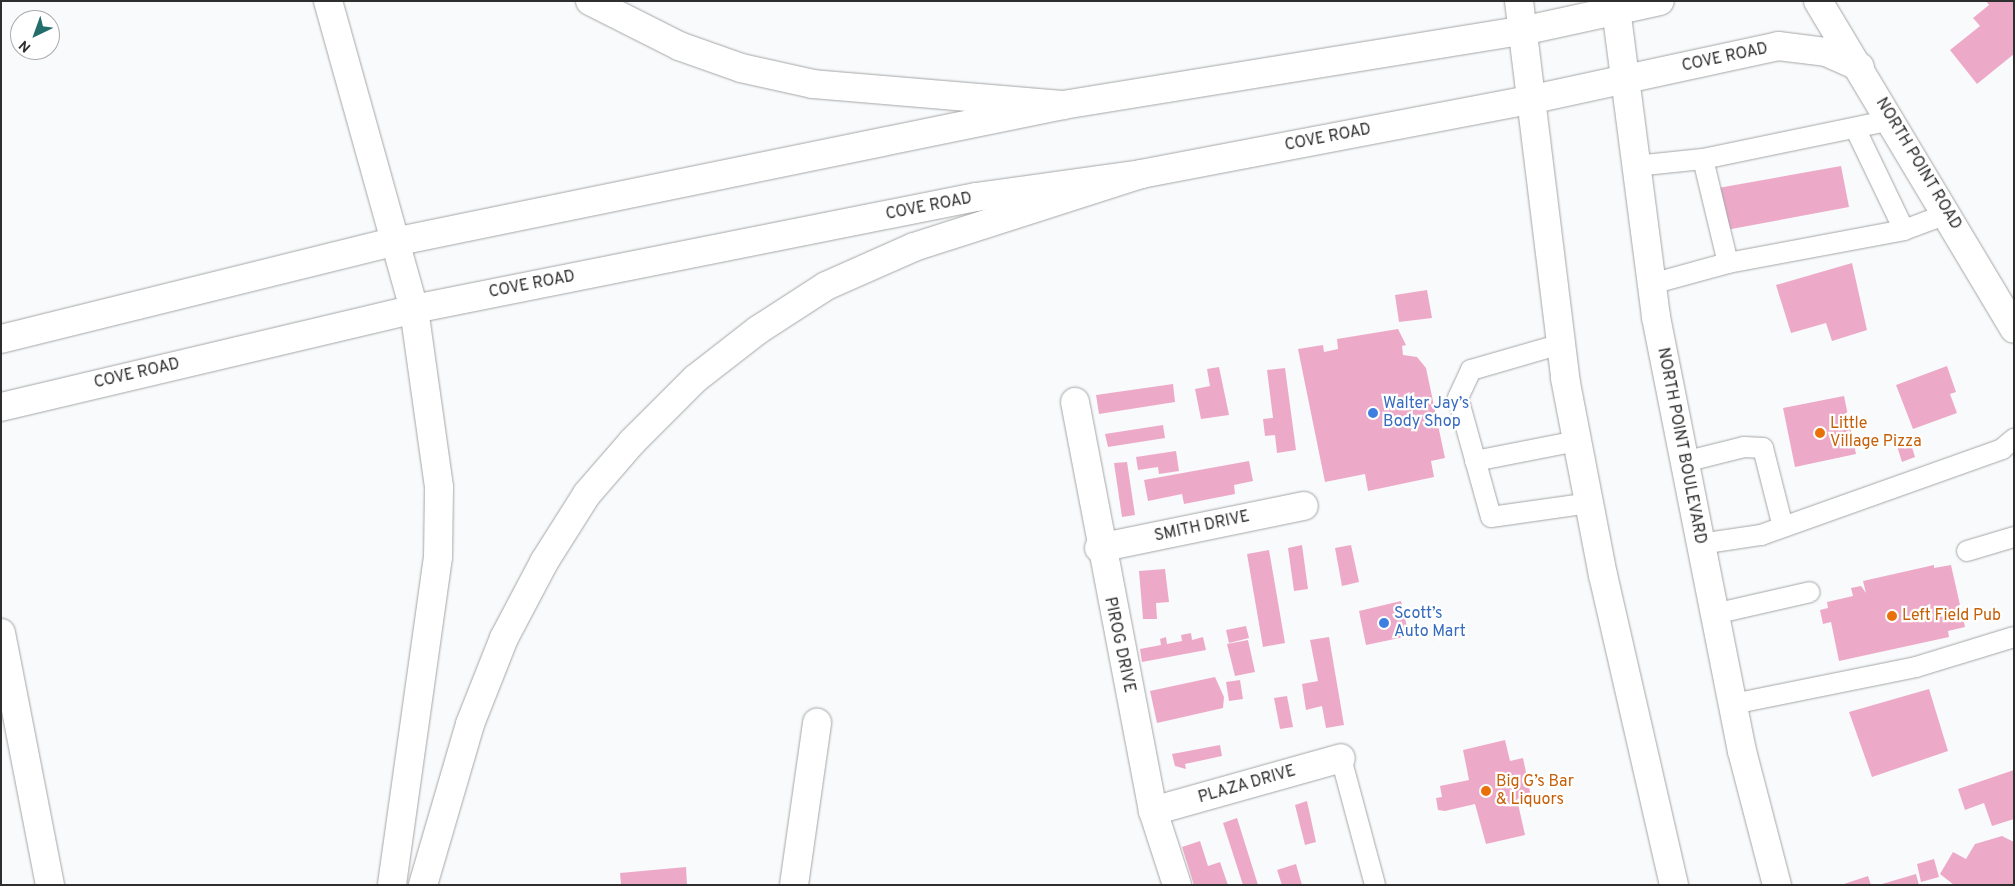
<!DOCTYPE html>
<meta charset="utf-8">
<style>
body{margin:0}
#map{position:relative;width:2015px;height:886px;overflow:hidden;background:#f9fafb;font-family:Overpass,sans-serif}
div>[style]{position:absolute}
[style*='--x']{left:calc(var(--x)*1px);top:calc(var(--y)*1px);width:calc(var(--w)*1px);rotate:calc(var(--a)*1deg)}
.building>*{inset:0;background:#edaac8}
.roads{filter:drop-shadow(0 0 1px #a4a6a7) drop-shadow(0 0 1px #a4a6a7)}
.lane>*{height:20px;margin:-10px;padding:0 10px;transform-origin:10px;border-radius:10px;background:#fff}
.street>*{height:28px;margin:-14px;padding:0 14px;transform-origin:14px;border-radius:14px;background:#fff}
.secondary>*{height:28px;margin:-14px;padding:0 14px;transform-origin:14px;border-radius:14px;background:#fff}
.highway>*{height:28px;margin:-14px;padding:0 14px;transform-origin:14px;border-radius:14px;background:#fff}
.dots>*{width:14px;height:14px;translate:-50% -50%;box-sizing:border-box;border:2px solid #fff;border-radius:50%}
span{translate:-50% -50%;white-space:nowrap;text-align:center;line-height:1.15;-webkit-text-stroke:4.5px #fff;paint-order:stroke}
.street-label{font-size:16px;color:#2e2e2f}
.shop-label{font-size:16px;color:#366cbe}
.left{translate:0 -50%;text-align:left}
.food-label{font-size:16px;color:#c56008}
.frame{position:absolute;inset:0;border:2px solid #2e2e2f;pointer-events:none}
.north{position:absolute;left:10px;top:10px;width:50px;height:50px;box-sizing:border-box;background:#fff;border:1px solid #ababac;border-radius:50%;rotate:222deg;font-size:14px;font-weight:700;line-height:20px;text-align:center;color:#2e2e2f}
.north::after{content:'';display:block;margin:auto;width:18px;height:22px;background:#236e6c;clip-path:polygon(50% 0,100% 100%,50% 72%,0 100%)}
</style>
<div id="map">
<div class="building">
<i style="clip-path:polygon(1986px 1px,2014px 1px,2014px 54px,1977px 84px,1950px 50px,1980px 26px,1973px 18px,1989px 5px)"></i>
<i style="clip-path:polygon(1841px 166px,1849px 207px,1726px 230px,1718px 188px)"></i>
<i style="clip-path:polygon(1852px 263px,1867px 330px,1832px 341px,1826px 323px,1791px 333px,1776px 285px)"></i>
<i style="clip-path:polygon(1427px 290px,1432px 318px,1399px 322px,1395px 295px)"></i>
<i style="clip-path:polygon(1398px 329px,1406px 345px,1402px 346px,1403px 355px,1417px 357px,1426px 368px,1445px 458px,1431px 461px,1434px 477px,1368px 491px,1365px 474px,1325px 482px,1298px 349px,1323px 345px,1324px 352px,1338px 349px,1337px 339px)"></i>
<i style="clip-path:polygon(1947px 366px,1956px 392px,1950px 394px,1957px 413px,1913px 429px,1896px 385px)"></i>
<i style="clip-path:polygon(1219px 367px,1229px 415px,1201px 419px,1195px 389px,1210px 386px,1207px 369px)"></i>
<i style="clip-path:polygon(1285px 368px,1296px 450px,1277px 453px,1275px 435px,1265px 436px,1263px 419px,1273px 418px,1267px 370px)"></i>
<i style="clip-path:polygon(1173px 384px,1175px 402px,1099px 414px,1096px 395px)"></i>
<i style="clip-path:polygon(1844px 396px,1856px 454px,1795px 467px,1783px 408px)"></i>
<i style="clip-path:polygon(1163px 425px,1165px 438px,1108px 447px,1105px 434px)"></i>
<i style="clip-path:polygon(1910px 441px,1915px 457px,1902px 462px,1897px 446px)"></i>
<i style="clip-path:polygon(1176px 451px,1179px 471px,1159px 474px,1158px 467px,1138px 470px,1136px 457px)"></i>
<i style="clip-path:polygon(1249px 461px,1253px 481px,1234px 485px,1235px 494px,1184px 504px,1182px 494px,1148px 501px,1144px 480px)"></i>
<i style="clip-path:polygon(1127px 462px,1135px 515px,1122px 517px,1114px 463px)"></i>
<i style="clip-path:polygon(1302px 545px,1308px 589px,1294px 591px,1288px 548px)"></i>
<i style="clip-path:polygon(1351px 545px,1359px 582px,1342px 586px,1335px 548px)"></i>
<i style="clip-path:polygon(1269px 550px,1285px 643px,1263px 647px,1247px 554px)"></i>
<i style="clip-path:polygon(1934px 565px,1934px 568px,1951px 565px,1965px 627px,1948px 631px,1949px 637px,1839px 661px,1831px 622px,1823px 624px,1820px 610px,1828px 608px,1827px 602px,1853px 596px,1851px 588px,1861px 586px,1866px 593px,1863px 581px)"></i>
<i style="clip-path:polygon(1165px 569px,1169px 602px,1156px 603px,1157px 619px,1143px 619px,1139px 571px)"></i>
<i style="clip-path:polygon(1401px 601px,1409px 636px,1366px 645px,1359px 611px)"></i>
<i style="clip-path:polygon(1246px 626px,1249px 638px,1229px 643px,1226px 630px)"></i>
<i style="clip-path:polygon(1191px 633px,1192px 640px,1203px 637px,1206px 650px,1142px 662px,1140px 649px,1161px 645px,1160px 639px,1166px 637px,1167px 644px,1182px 641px,1181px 635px)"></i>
<i style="clip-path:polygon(1329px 637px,1344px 725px,1326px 728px,1322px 706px,1306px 710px,1302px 684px,1318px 681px,1310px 640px)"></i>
<i style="clip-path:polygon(1248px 640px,1255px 672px,1235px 676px,1227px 644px)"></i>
<i style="clip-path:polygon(1215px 677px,1224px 697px,1223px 708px,1157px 723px,1150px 691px)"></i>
<i style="clip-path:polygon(1240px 680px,1243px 699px,1229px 701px,1226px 682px)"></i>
<i style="clip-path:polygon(1929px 689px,1948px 751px,1872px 777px,1849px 712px)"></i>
<i style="clip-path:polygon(1287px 696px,1293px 727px,1280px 729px,1274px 698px)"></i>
<i style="clip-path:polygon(1505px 740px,1510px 761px,1523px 758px,1531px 796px,1517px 799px,1525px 835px,1486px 844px,1475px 804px,1445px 811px,1438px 810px,1436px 798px,1442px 797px,1440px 786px,1469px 780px,1463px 750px)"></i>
<i style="clip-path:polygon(1220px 745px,1222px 756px,1185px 764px,1186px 769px,1175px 766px,1172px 754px)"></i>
<i style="clip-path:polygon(2014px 770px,2014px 819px,1992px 826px,1984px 803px,1965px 810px,1958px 789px)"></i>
<i style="clip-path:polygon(1307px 801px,1316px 842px,1305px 845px,1295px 805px)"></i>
<i style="clip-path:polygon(1237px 818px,1258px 885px,1243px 885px,1223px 823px)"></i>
<i style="clip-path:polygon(2002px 836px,2014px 842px,2014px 885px,1954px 885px,1940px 874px,1953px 852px,1966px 859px,1975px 844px)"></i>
<i style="clip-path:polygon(1200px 841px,1208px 866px,1220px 862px,1228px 885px,1194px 885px,1182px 847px)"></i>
<i style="clip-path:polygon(1934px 859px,1939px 877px,1921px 882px,1917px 864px)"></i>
<i style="clip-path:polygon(1296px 864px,1302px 885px,1282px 885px,1277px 870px)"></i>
<i style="clip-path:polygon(686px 867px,687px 885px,621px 884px,620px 873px)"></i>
<i style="clip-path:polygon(1916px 874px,1919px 885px,1882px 885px,1882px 884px)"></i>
<i style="clip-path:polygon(1868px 876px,1871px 885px,1844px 885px,1844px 884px)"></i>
</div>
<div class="roads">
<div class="lane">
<i style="--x:1855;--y:128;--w:113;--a:64.3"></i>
<i style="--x:1703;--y:159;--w:193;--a:-11.7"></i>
<i style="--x:1635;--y:166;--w:68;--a:-5.9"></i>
<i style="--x:1703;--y:159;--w:107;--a:76.5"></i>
<i style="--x:1728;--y:263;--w:79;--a:164.6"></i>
<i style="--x:1728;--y:263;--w:179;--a:-10.6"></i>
<i style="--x:1904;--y:230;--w:46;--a:-20.4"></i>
<i style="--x:1561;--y:344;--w:94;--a:163.9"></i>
<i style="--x:1471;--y:370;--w:31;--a:115"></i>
<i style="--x:1458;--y:398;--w:123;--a:74.5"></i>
<i style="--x:1491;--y:517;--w:99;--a:-8.1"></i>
<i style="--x:1475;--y:461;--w:104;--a:-11.1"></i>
<i style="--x:1684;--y:462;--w:62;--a:-14"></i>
<i style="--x:1744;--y:447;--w:19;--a:3"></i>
<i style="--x:1763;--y:448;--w:81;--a:75.8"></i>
<i style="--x:1700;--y:544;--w:62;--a:-8.4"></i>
<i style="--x:1761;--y:535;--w:256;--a:-19.6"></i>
<i style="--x:2002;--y:449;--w:16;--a:-40"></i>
<i style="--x:1967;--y:551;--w:49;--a:-16.6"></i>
<i style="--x:1714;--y:614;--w:98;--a:-12.9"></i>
<i style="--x:1733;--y:704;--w:187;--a:-11.4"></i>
<i style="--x:1916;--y:667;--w:102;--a:-17"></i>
<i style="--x:1341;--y:758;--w:131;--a:75"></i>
</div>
<div class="street">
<i style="--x:1075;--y:402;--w:416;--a:79.2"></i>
<i style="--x:1153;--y:811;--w:78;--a:72"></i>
<i style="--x:1099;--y:548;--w:209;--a:-11.6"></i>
<i style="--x:1153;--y:811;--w:195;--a:-15.7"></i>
<i style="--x:794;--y:885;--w:164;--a:-81.9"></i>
</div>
<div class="secondary">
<i style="--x:1519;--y:1;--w:380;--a:83"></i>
<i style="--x:1565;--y:378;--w:201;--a:79.1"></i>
<i style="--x:1603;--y:575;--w:318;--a:77.1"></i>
<i style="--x:1615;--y:1;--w:319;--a:82.6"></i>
<i style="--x:1656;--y:317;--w:442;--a:78.8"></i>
<i style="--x:1742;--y:751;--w:138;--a:75.4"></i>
<i style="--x:1818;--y:1;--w:382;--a:59.1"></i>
<i style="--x:1;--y:339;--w:405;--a:-13.9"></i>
<i style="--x:394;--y:242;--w:683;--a:-11.57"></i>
<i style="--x:1063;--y:105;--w:465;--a:-9.2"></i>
<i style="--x:1522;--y:31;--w:141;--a:-12.3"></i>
<i style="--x:1;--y:407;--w:424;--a:-13.3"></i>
<i style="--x:414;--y:309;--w:573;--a:-11.27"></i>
<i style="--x:976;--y:197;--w:167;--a:-7.9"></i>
<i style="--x:1141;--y:174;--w:395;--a:-10.8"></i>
<i style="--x:1529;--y:100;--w:255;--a:-12.2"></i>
<i style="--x:1778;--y:46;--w:48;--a:7.1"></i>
<i style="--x:1826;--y:52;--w:37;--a:24"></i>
</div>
<div class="highway">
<i style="--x:328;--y:1;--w:320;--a:74.4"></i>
<i style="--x:414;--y:309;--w:180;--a:82"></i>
<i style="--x:439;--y:487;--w:70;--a:90.8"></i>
<i style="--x:438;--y:557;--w:331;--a:98"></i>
<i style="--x:590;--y:1;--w:100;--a:26.8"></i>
<i style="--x:679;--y:46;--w:66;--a:19.5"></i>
<i style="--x:741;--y:68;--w:74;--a:12.5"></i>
<i style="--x:813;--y:84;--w:251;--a:4.8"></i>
<i style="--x:1;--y:633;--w:257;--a:79"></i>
<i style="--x:423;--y:885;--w:168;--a:-73.7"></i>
<i style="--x:470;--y:724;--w:92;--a:-68.4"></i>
<i style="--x:504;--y:638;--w:86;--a:-62.2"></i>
<i style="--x:544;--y:562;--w:80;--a:-57.7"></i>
<i style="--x:587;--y:494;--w:69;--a:-49.1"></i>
<i style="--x:632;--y:442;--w:89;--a:-45"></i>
<i style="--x:695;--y:379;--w:80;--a:-37.9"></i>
<i style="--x:758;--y:330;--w:81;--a:-32.9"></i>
<i style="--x:826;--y:286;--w:96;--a:-23.9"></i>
<i style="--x:914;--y:247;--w:238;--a:-17.8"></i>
</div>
</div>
<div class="dots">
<i style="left:1373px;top:413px;background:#3f7fe0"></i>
<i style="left:1820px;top:433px;background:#e8710a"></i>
<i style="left:1892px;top:616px;background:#e8710a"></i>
<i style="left:1384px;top:623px;background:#3f7fe0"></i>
<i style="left:1486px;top:791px;background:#e8710a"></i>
</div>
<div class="street-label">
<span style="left:1725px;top:58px;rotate:-12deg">COVE ROAD</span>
<span style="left:1328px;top:138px;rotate:-11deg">COVE ROAD</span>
<span style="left:1918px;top:164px;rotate:59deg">NORTH POINT ROAD</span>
<span style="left:929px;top:207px;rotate:-11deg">COVE ROAD</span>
<span style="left:532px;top:285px;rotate:-11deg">COVE ROAD</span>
<span style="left:137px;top:374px;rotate:-13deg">COVE ROAD</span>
<span style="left:1681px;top:446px;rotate:79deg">NORTH POINT BOULEVARD</span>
<span style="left:1202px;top:527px;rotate:-12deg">SMITH DRIVE</span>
<span style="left:1119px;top:645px;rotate:78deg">PIROG DRIVE</span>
<span style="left:1247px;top:785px;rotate:-16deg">PLAZA DRIVE</span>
</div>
<div class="shop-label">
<span class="left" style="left:1383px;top:413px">Walter Jay’s<br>Body Shop</span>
<span class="left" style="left:1394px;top:623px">Scott’s<br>Auto Mart</span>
</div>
<div class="food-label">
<span class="left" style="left:1830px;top:433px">Little<br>Village Pizza</span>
<span class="left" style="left:1902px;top:616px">Left Field Pub</span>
<span class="left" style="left:1496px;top:791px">Big G’s Bar<br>&amp; Liquors</span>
</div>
<div class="frame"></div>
<div class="north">N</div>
</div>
